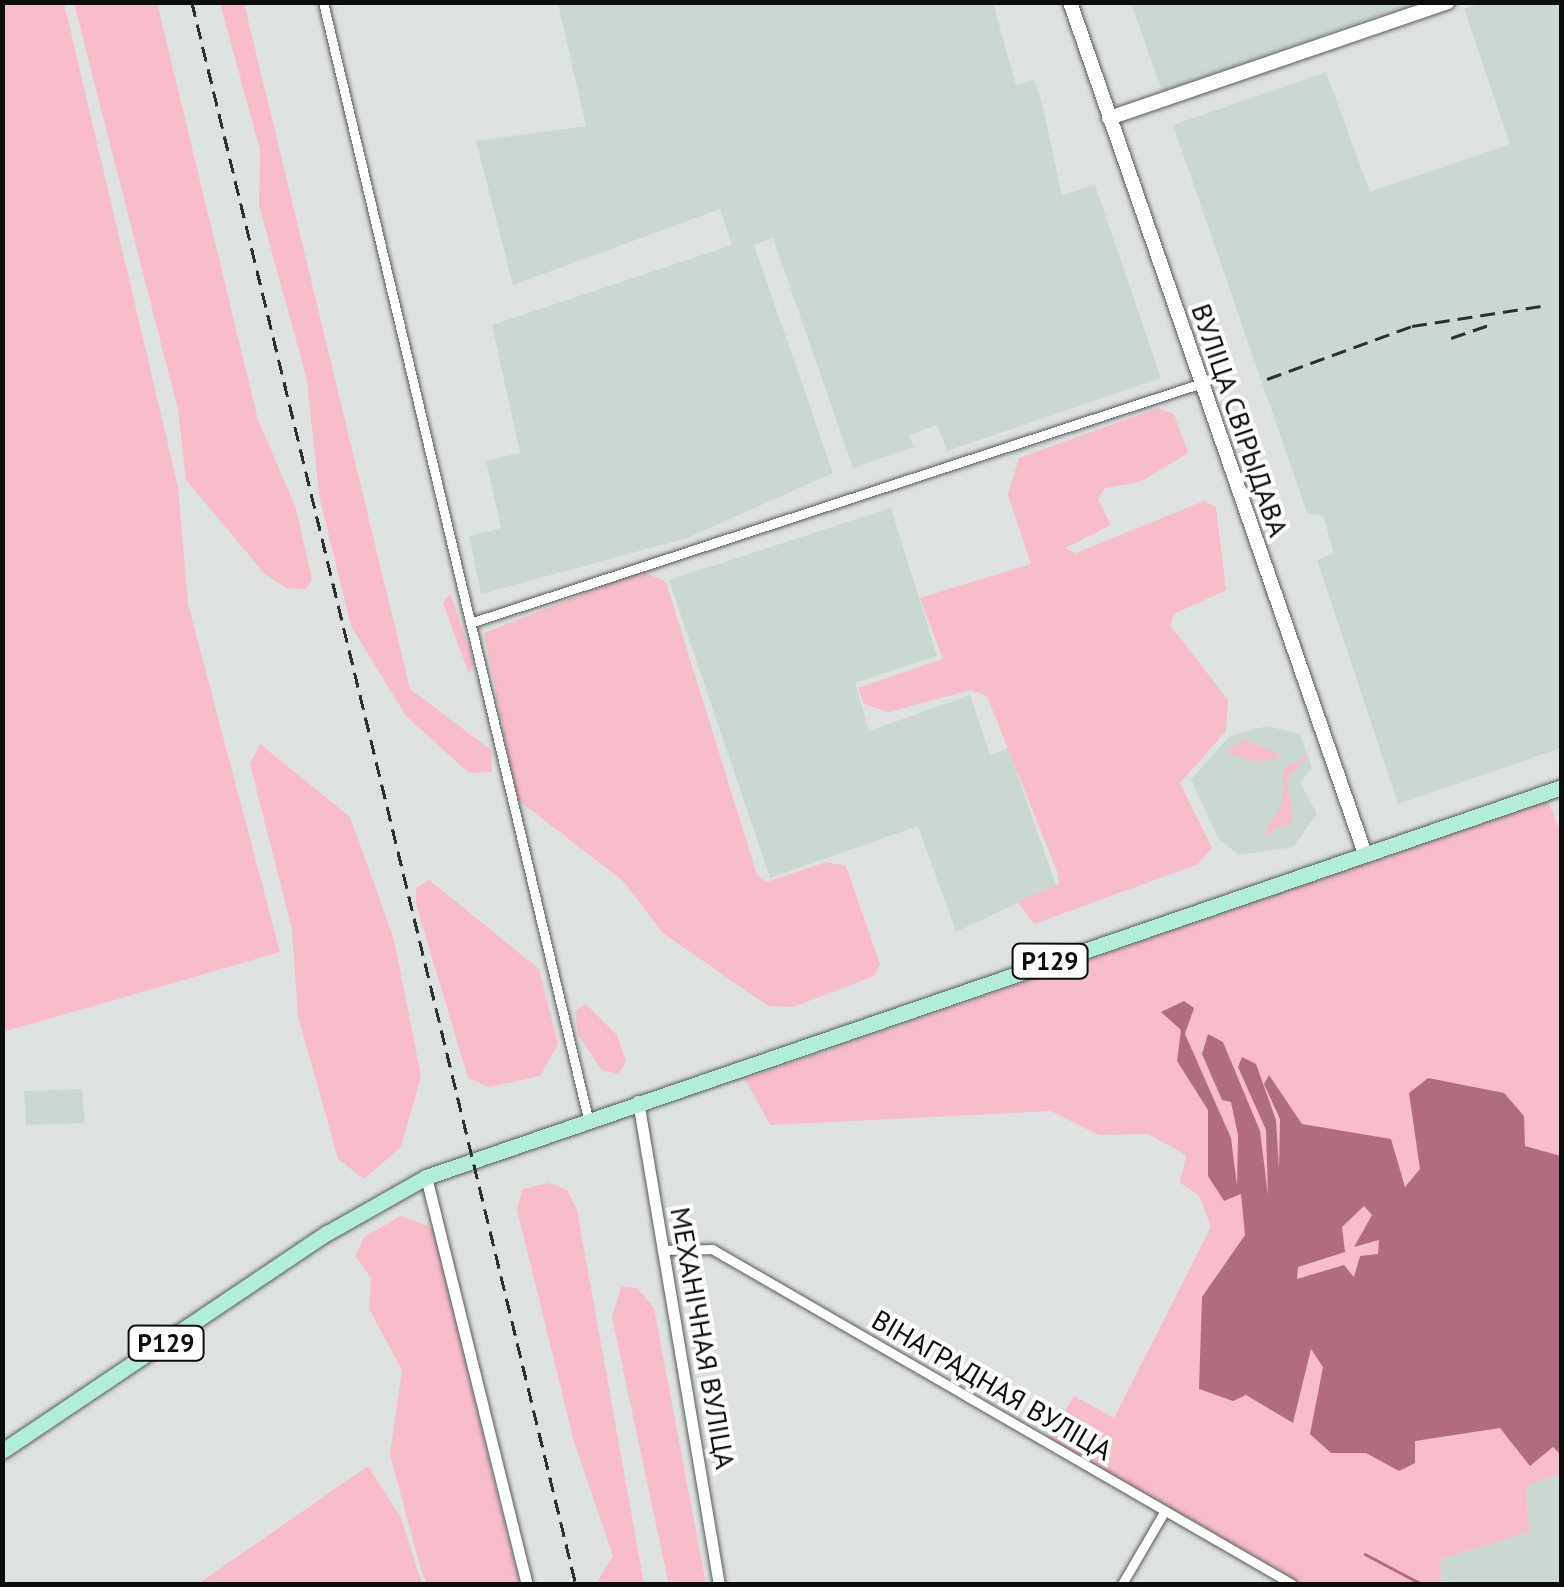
<!DOCTYPE html>
<meta charset="utf-8">
<style>
body{margin:0}
#map{position:relative;width:1564px;height:1587px;overflow:hidden;background:#dde2e0;font-family:"PT Sans",sans-serif}
div>[style]{position:absolute}
[style*='--x']{left:calc(var(--x)*1px);top:calc(var(--y)*1px);width:calc(var(--w)*1px);rotate:calc(var(--a)*1deg)}
.built>*{inset:0;background:#cbd8d2}
.green>*{inset:0;background:#f8bccb}
.water>*{inset:0;background:#b26c80}
.stream>*{height:2.5px;margin:-1.25px;padding:0 1.25px;transform-origin:1.25px;border-radius:1.25px;background:#b26c80}
.roads{filter:drop-shadow(0 0 2px #585c5a) drop-shadow(0 0 2px #585c5a)}
.minor>*{height:9px;margin:-4.5px;padding:0 4.5px;transform-origin:4.5px;border-radius:4.5px;background:#fff}
.tertiary>*{height:11px;margin:-5.5px;padding:0 5.5px;transform-origin:5.5px;border-radius:5.5px;background:#fff}
.secondary>*{height:14px;margin:-7px;padding:0 7px;transform-origin:7px;border-radius:7px;background:#fff}
.primary>*{height:15px;margin:-7.5px;padding:0 7.5px;transform-origin:7.5px;border-radius:7.5px;background:#b0eed7}
.rail>*{height:2.5px;margin-top:-1.25px;transform-origin:0;background:repeating-linear-gradient(90deg,#2e302f 0 15px,transparent 0 23px)}
span{translate:-50% -50%;white-space:nowrap;text-align:center;line-height:1.15;-webkit-text-stroke:8px #fff;paint-order:stroke}
.shield-label span{padding:2px 8px;background:#fff;border:2px solid;border-radius:8px;-webkit-text-stroke-width:0}
.shield-label{font-size:25px;color:#0c0e0d;font-weight:700}
.street-label{font-size:28px;color:#0c0e0d}
.frame{position:absolute;inset:0;border:5px solid #0c0e0d;pointer-events:none}
</style>
<div id="map">
<div class="built">
<i style="clip-path:polygon(993px 3px,1016px 85px,1034px 80px,1042px 103px,1062px 195px,1095px 185px,1161px 378px,947px 451px,937px 425px,909px 435px,914px 447px,853px 468px,773px 238px,754px 245px,833px 473px,687px 538px,481px 594px,469px 536px,501px 528px,486px 461px,520px 453px,492px 325px,732px 245px,720px 209px,513px 285px,476px 141px,586px 126px,558px 4px)"></i>
<i style="clip-path:polygon(1131px 3px,1131px 2px,1414px 3px,1162px 91px)"></i>
<i style="clip-path:polygon(1483px 3px,1561px 3px,1561px 748px,1398px 804px,1317px 560px,1334px 553px,1323px 516px,1307px 513px,1173px 125px,1326px 72px,1370px 192px,1510px 144px,1464px 9px)"></i>
<i style="clip-path:polygon(891px 508px,937px 656px,855px 683px,869px 731px,970px 695px,990px 755px,1008px 748px,1056px 885px,956px 932px,918px 826px,770px 878px,669px 580px)"></i>
<i style="clip-path:polygon(1267px 726px,1300px 734px,1312px 768px,1300px 782px,1317px 814px,1293px 847px,1239px 855px,1219px 840px,1191px 779px,1230px 736px)"></i>
<i style="clip-path:polygon(82px 1089px,85px 1123px,26px 1125px,24px 1091px)"></i>
<i style="clip-path:polygon(1561px 1473px,1561px 1584px,1434px 1581px,1441px 1559px,1529px 1532px,1526px 1486px)"></i>
</div>
<div class="green">
<i style="clip-path:polygon(3px 2px,64px 3px,178px 487px,188px 604px,280px 952px,3px 1032px)"></i>
<i style="clip-path:polygon(74px 3px,157px 3px,258px 420px,296px 508px,312px 580px,306px 589px,286px 588px,264px 573px,186px 480px,178px 410px)"></i>
<i style="clip-path:polygon(220px 3px,244px 3px,410px 689px,491px 750px,492px 772px,469px 773px,406px 716px,351px 626px,319px 495px,307px 380px,259px 205px,260px 150px)"></i>
<i style="clip-path:polygon(1158px 408px,1174px 414px,1188px 453px,1140px 482px,1105px 488px,1098px 499px,1111px 525px,1065px 548px,1076px 553px,1204px 501px,1216px 507px,1226px 590px,1174px 614px,1170px 625px,1228px 700px,1226px 731px,1180px 783px,1212px 848px,1196px 865px,1034px 924px,1018px 902px,1059px 884px,1058px 874px,987px 696px,971px 690px,888px 712px,864px 704px,858px 688px,943px 659px,920px 598px,1031px 564px,1008px 494px,1019px 458px)"></i>
<i style="clip-path:polygon(642px 571px,666px 582px,757px 875px,766px 882px,826px 862px,846px 866px,880px 964px,874px 976px,793px 1007px,768px 1006px,663px 933px,623px 881px,517px 799px,484px 633px)"></i>
<i style="clip-path:polygon(450px 593px,474px 663px,469px 674px,443px 603px)"></i>
<i style="clip-path:polygon(1245px 740px,1277px 753px,1279px 758px,1254px 762px,1226px 752px)"></i>
<i style="clip-path:polygon(260px 744px,350px 817px,394px 939px,421px 1076px,401px 1147px,364px 1179px,338px 1159px,298px 1016px,292px 930px,250px 764px)"></i>
<i style="clip-path:polygon(1310px 754px,1287px 779px,1293px 821px,1263px 836px,1282px 804px,1284px 769px)"></i>
<i style="clip-path:polygon(1548px 801px,1562px 836px,1561px 1473px,1526px 1486px,1529px 1532px,1441px 1559px,1440px 1584px,1302px 1584px,1049px 1438px,1074px 1396px,1114px 1418px,1211px 1227px,1199px 1195px,1180px 1183px,1186px 1155px,1148px 1134px,1099px 1135px,1051px 1111px,770px 1125px,745px 1079px)"></i>
<i style="clip-path:polygon(429px 880px,539px 969px,558px 1044px,540px 1076px,489px 1087px,468px 1078px,416px 904px,416px 888px)"></i>
<i style="clip-path:polygon(586px 1004px,617px 1035px,626px 1061px,619px 1074px,602px 1070px,578px 1035px,575px 1011px)"></i>
<i style="clip-path:polygon(549px 1183px,567px 1190px,577px 1210px,644px 1584px,596px 1584px,613px 1556px,574px 1441px,517px 1210px,522px 1189px)"></i>
<i style="clip-path:polygon(401px 1216px,433px 1228px,519px 1584px,427px 1584px,422px 1573px,390px 1455px,402px 1370px,369px 1309px,371px 1278px,355px 1256px,364px 1237px)"></i>
<i style="clip-path:polygon(621px 1287px,637px 1288px,654px 1308px,706px 1584px,668px 1581px,612px 1317px)"></i>
<i style="clip-path:polygon(368px 1466px,401px 1518px,422px 1584px,198px 1584px)"></i>
</div>
<div class="water">
<i style="clip-path:polygon(evenodd,1184px 1001px,1194px 1008px,1185px 1034px,1231px 1138px,1237px 1186px,1238px 1135px,1231px 1102px,1222px 1100px,1202px 1054px,1208px 1034px,1223px 1042px,1260px 1131px,1268px 1195px,1266px 1130px,1238px 1067px,1242px 1057px,1256px 1064px,1276px 1120px,1279px 1168px,1280px 1119px,1264px 1084px,1269px 1075px,1302px 1124px,1391px 1139px,1405px 1187px,1420px 1169px,1409px 1093px,1428px 1078px,1504px 1093px,1524px 1116px,1525px 1146px,1561px 1156px,1561px 1455px,1553px 1447px,1530px 1466px,1500px 1428px,1415px 1441px,1415px 1463px,1399px 1471px,1366px 1453px,1331px 1453px,1310px 1434px,1323px 1367px,1311px 1349px,1293px 1423px,1246px 1395px,1233px 1401px,1199px 1389px,1202px 1297px,1245px 1235px,1241px 1194px,1224px 1201px,1208px 1176px,1208px 1110px,1177px 1061px,1181px 1030px,1161px 1012px,1184px 1001px,1364px 1206px,1372px 1215px,1354px 1247px,1379px 1240px,1378px 1254px,1360px 1256px,1354px 1277px,1344px 1265px,1297px 1279px,1298px 1267px,1345px 1252px,1342px 1227px,1364px 1206px)"></i>
</div>
<div class="stream">
<i style="--x:1365;--y:1554;--w:64;--a:27.8"></i>
</div>
<div class="roads">
<div class="minor">
<i style="--x:323;--y:2;--w:1148;--a:76.65"></i>
<i style="--x:473;--y:622;--w:767;--a:-18.15"></i>
<i style="--x:664;--y:1250;--w:48;--a:-1.2"></i>
<i style="--x:712;--y:1249;--w:670;--a:30.01"></i>
<i style="--x:1122;--y:1584;--w:83;--a:-59.7"></i>
</div>
<div class="tertiary">
<i style="--x:638;--y:1101;--w:490;--a:80.5"></i>
<i style="--x:426;--y:1177;--w:419;--a:76.1"></i>
</div>
<div class="secondary">
<i style="--x:1070;--y:2;--w:902;--a:70.9"></i>
<i style="--x:1109;--y:118;--w:358;--a:-18.9"></i>
</div>
<div class="primary">
<i style="--x:2;--y:1451;--w:391;--a:-33.9"></i>
<i style="--x:327;--y:1233;--w:114;--a:-29.5"></i>
<i style="--x:426;--y:1177;--w:1201;--a:-18.95"></i>
</div>
</div>
<div class="rail">
<i style="--x:192;--y:2;--w:1628;--a:76.36"></i>
<i style="--x:1451;--y:338;--w:40;--a:-18.9"></i>
<i style="--x:1267;--y:379;--w:154;--a:-20.1"></i>
<i style="--x:1412;--y:326;--w:137;--a:-8.8"></i>
</div>
<div class="shield-label">
<span style="left:1050px;top:961px">Р129</span>
<span style="left:166px;top:1343px">Р129</span>
</div>
<div class="street-label">
<span style="left:1240px;top:420px;rotate:71deg">ВУЛІЦА СВІРЫДАВА</span>
<span style="left:703px;top:1338px;rotate:80deg">МЕХАНІЧНАЯ ВУЛІЦА</span>
<span style="left:992px;top:1385px;rotate:30deg">ВІНАГРАДНАЯ ВУЛІЦА</span>
</div>
<div class="frame"></div>
</div>
